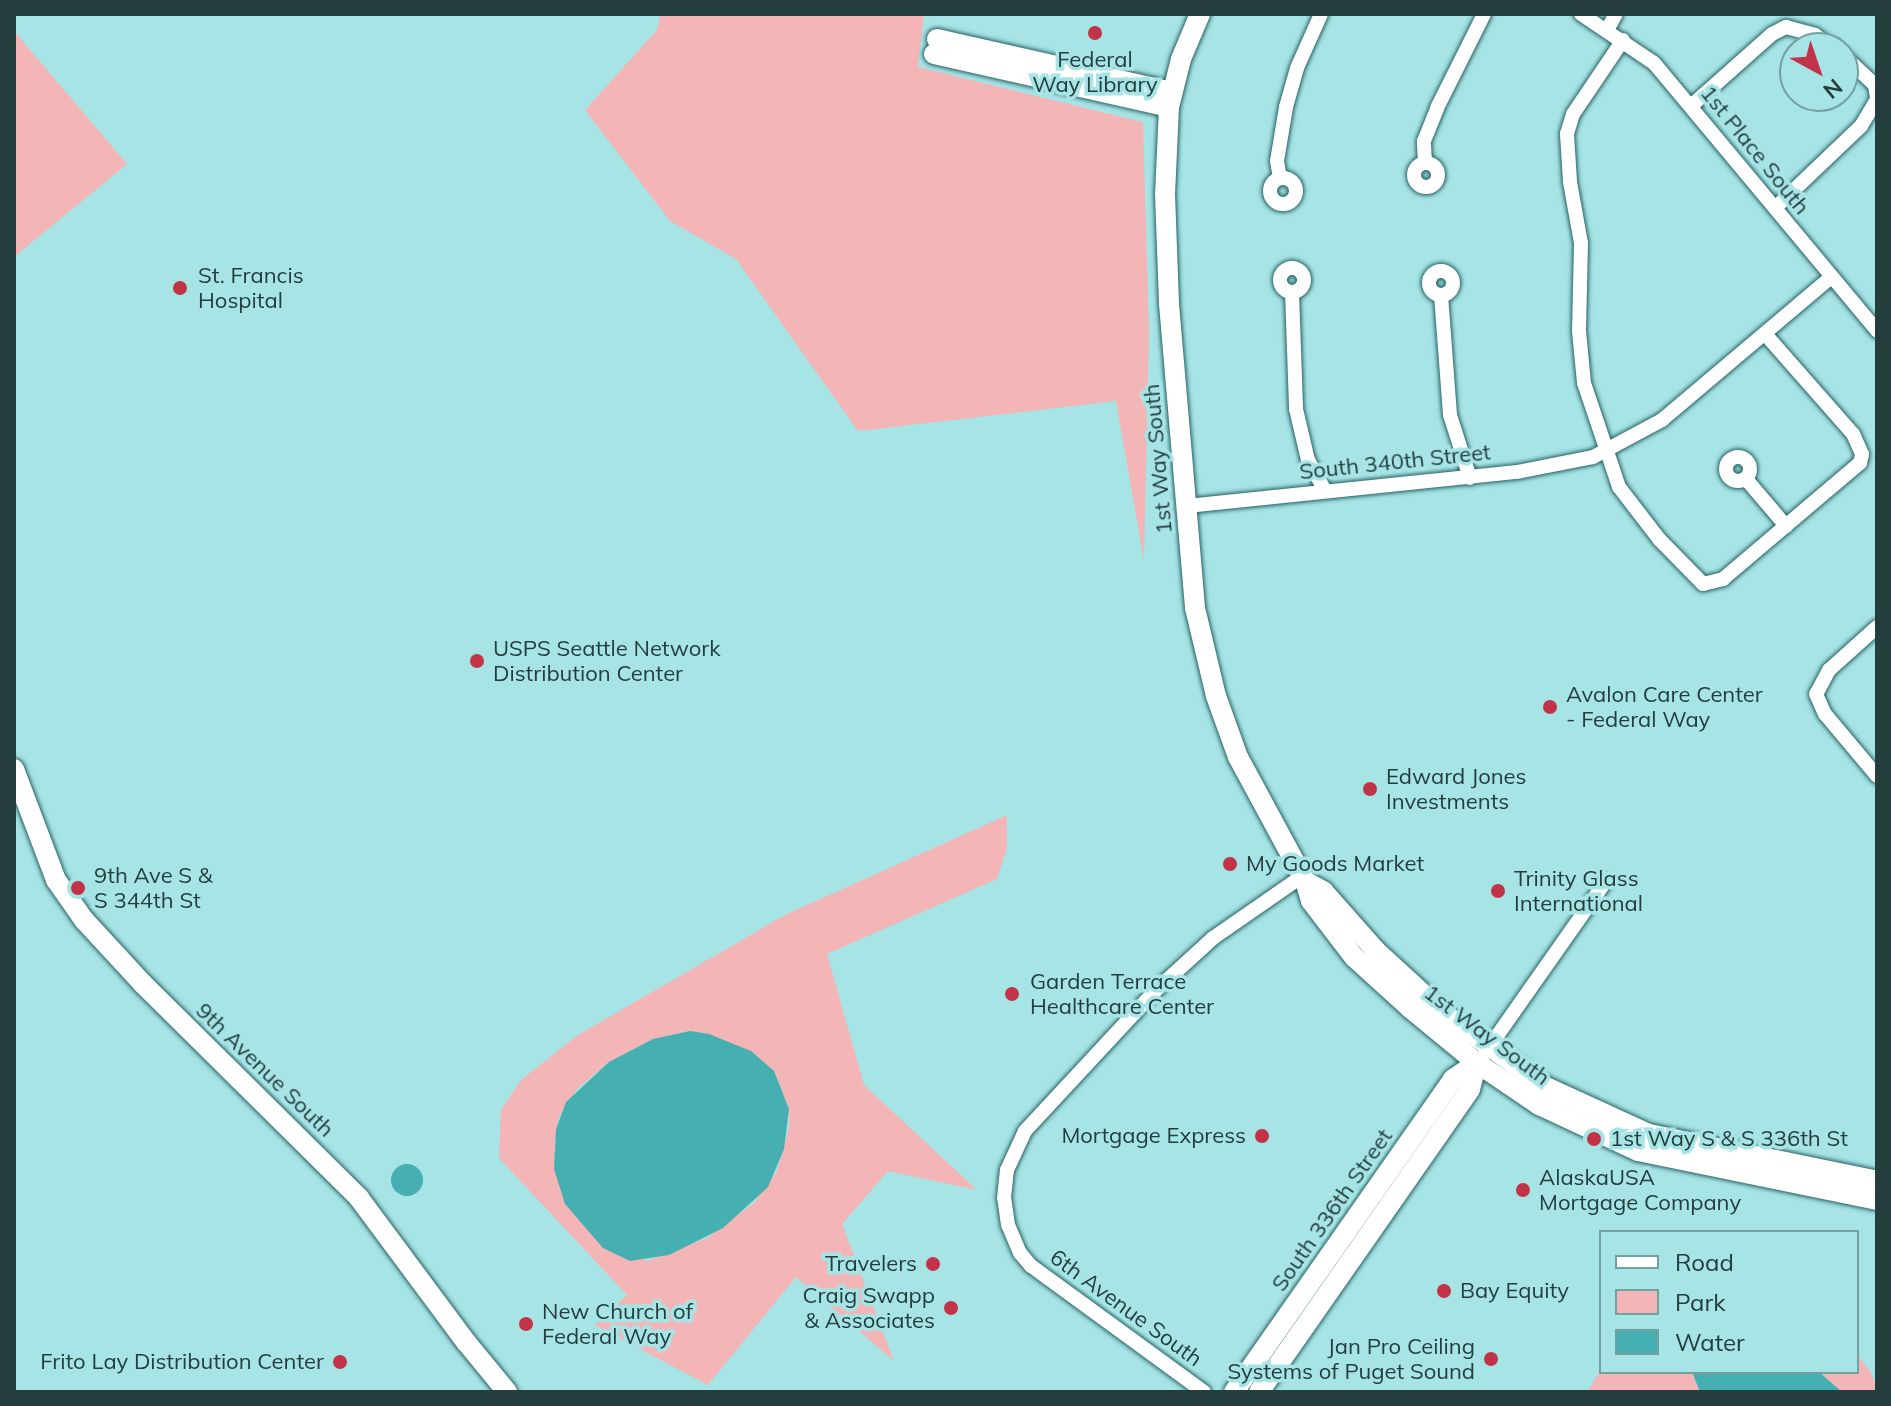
<!DOCTYPE html>
<style>
body{margin:0}
#map{position:relative;width:1891px;height:1406px;overflow:hidden;background:#a7e4e6;font-family:Mulish,sans-serif}
div>[style]{position:absolute}
[style*='--x']{left:calc(var(--x)*1px);top:calc(var(--y)*1px);width:calc(var(--w)*1px);rotate:calc(var(--a)*1deg)}
.green>*{inset:0;background:#f4b5b6}
.water>*{inset:0;background:#45afb2}
.round{border-radius:50%}
.roads{filter:drop-shadow(0 0 2px #256264) drop-shadow(0 0 2px #256264)}
.street>*{height:14px;margin:-7px;padding:0 7px;transform-origin:7px;border-radius:7px;background:#fff}
.street>.ring{margin:-7px;padding:0;box-sizing:content-box;background:none;border:14px solid #fff;border-radius:50%}
.secondary>*{height:20px;margin:-10px;padding:0 10px;transform-origin:10px;border-radius:10px;background:#fff}
.dots>*{width:22px;height:22px;translate:-50% -50%;box-sizing:border-box;border:4px solid #a7e4e6;border-radius:50%}
span{translate:-50% -50%;white-space:nowrap;text-align:center;line-height:1.15;-webkit-text-stroke:7px #a7e4e6;paint-order:stroke}
.poi-label{font-size:22px;color:#243d3d}
.left{translate:0 -50%;text-align:left}
.right{translate:-100% -50%;text-align:right}
.street-label{font-size:22px;color:#243d3d}
.frame{position:absolute;inset:0;border:16px solid #243d3d;pointer-events:none}
.legend{position:absolute;left:1599px;top:1230px;width:260px;height:144px;box-sizing:border-box;background:#a7e4e6;border:2px solid #73a1a2;margin:0;padding:10px 14px;list-style:none;font-size:24px;color:#243d3d}
.legend li{display:flex;align-items:center;gap:16px;height:40px}
.legend b{width:40px;border:2px solid #73a1a2}
.north{position:absolute;left:1779px;top:32px;width:80px;height:80px;box-sizing:border-box;background:#a7e4e6;border:2px solid #73a1a2;border-radius:50%;rotate:140deg;font-size:22px;font-weight:700;line-height:32px;text-align:center;color:#243d3d}
.north::after{content:'';display:block;margin:auto;width:28px;height:36px;background:#c33347;clip-path:polygon(50% 0,100% 100%,50% 72%,0 100%)}
</style>
<div id="map">
<div class="green">
<i style="clip-path:polygon(661px 14px,924px 14px,918px 67px,1143px 122px,1149px 334px,1144px 561px,1116px 401px,858px 431px,736px 259px,670px 221px,585px 110px,657px 30px)"></i>
<i style="clip-path:polygon(14px 31px,127px 164px,14px 257px)"></i>
<i style="clip-path:polygon(evenodd,1007px 815px,1007px 848px,997px 879px,827px 954px,864px 1085px,977px 1190px,888px 1171px,842px 1224px,894px 1361px,796px 1277px,708px 1385px,595px 1325px,627px 1295px,499px 1158px,501px 1110px,521px 1080px,578px 1035px,785px 915px,1007px 815px,690px 1031px,774px 1071px,789px 1109px,789px 1128px,777px 1171px,754px 1203px,707px 1238px,647px 1261px,554px 1169px,556px 1129px,559px 1117px,577px 1089px,609px 1062px,653px 1039px,690px 1031px)"></i>
<i style="clip-path:polygon(1857px 1354px,1872px 1374px,1877px 1392px,1842px 1392px,1819px 1372px,1857px 1372px)"></i>
<i style="clip-path:polygon(1601px 1370px,1692px 1372px,1700px 1392px,1587px 1392px)"></i>
</div>
<div class="water">
<i style="clip-path:polygon(690px 1031px,709px 1034px,751px 1051px,774px 1071px,789px 1109px,784px 1149px,768px 1187px,723px 1228px,669px 1255px,630px 1261px,603px 1248px,565px 1204px,554px 1169px,556px 1129px,566px 1102px,609px 1062px,653px 1039px)"></i>
<i class="round" style="left:391px;top:1164px;width:32px;height:32px"></i>
<i style="clip-path:polygon(1692px 1372px,1819px 1372px,1842px 1392px,1700px 1392px)"></i>
</div>
<div class="roads">
<div class="street">
<i style="--x:1581;--y:14;--w:88;--a:33.9"></i>
<i style="--x:1654;--y:63;--w:349;--a:50.2"></i>
<i style="--x:1607;--y:30;--w:18;--a:-61"></i>
<i style="--x:1623;--y:40;--w:89;--a:124"></i>
<i style="--x:1573;--y:114;--w:21;--a:107"></i>
<i style="--x:1567;--y:134;--w:48;--a:86.4"></i>
<i style="--x:1570;--y:182;--w:62;--a:79.8"></i>
<i style="--x:1581;--y:243;--w:88;--a:91.3"></i>
<i style="--x:1579;--y:331;--w:52;--a:84.5"></i>
<i style="--x:1584;--y:383;--w:110;--a:71.4"></i>
<i style="--x:1619;--y:487;--w:66;--a:52.4"></i>
<i style="--x:1659;--y:539;--w:63;--a:45.6"></i>
<i style="--x:1703;--y:584;--w:21;--a:-14"></i>
<i style="--x:1723;--y:579;--w:180;--a:-40.3"></i>
<i style="--x:1860;--y:463;--w:9;--a:-77"></i>
<i style="--x:1862;--y:454;--w:22;--a:-114"></i>
<i style="--x:1853;--y:434;--w:133;--a:-131.3"></i>
<i style="--x:1843;--y:55;--w:44;--a:43.2"></i>
<i style="--x:1875;--y:85;--w:13;--a:81"></i>
<i style="--x:1691;--y:106;--w:108;--a:-41.6"></i>
<i style="--x:1772;--y:34;--w:16;--a:-27"></i>
<i style="--x:1786;--y:27;--w:30;--a:15"></i>
<i style="--x:1815;--y:35;--w:22;--a:36"></i>
<i class="ring" style="left:1414px;top:163px;width:10px;height:10px"></i>
<i style="--x:1425;--y:163;--w:22;--a:-93"></i>
<i style="--x:1424;--y:141;--w:35;--a:-68"></i>
<i style="--x:1437;--y:108;--w:105;--a:-63.4"></i>
<i class="ring" style="left:1270px;top:178px;width:12px;height:12px"></i>
<i style="--x:1280;--y:178;--w:17;--a:-100"></i>
<i style="--x:1277;--y:161;--w:55;--a:-80.5"></i>
<i style="--x:1286;--y:107;--w:41;--a:-74.2"></i>
<i style="--x:1297;--y:68;--w:59;--a:-66"></i>
<i style="--x:1775;--y:208;--w:119;--a:-43.6"></i>
<i style="--x:1861;--y:126;--w:31;--a:-59"></i>
<i class="ring" style="left:1280px;top:268px;width:10px;height:10px"></i>
<i class="ring" style="left:1429px;top:271px;width:10px;height:10px"></i>
<i style="--x:1292;--y:292;--w:117;--a:88"></i>
<i style="--x:1296;--y:409;--w:52;--a:76.8"></i>
<i style="--x:1308;--y:460;--w:35;--a:61"></i>
<i style="--x:1441;--y:295;--w:120;--a:85.7"></i>
<i style="--x:1450;--y:415;--w:66;--a:72.4"></i>
<i class="ring" style="left:1726px;top:457px;width:10px;height:10px"></i>
<i style="--x:1746;--y:479;--w:62;--a:49.6"></i>
<i style="--x:1187;--y:506;--w:332;--a:-5.9"></i>
<i style="--x:1517;--y:472;--w:77;--a:-11.2"></i>
<i style="--x:1593;--y:457;--w:78;--a:-28.2"></i>
<i style="--x:1662;--y:420;--w:220;--a:-40.2"></i>
<i style="--x:1877;--y:627;--w:64;--a:138.1"></i>
<i style="--x:1829;--y:670;--w:27;--a:118"></i>
<i style="--x:1816;--y:694;--w:22;--a:66"></i>
<i style="--x:1825;--y:714;--w:81;--a:50"></i>
<i style="--x:1485;--y:1053;--w:209;--a:-54.9"></i>
<i style="--x:1204;--y:1392;--w:214;--a:-143.9"></i>
<i style="--x:1031;--y:1266;--w:17;--a:-130"></i>
<i style="--x:1020;--y:1253;--w:30;--a:-113"></i>
<i style="--x:1008;--y:1225;--w:27;--a:-98"></i>
<i style="--x:1004;--y:1198;--w:28;--a:-84"></i>
<i style="--x:1007;--y:1170;--w:43;--a:-65.2"></i>
<i style="--x:1025;--y:1131;--w:191;--a:-47.1"></i>
<i style="--x:1155;--y:991;--w:79;--a:-42.4"></i>
<i style="--x:1213;--y:938;--w:107;--a:-34.7"></i>
</div>
<div class="secondary">
<i style="--x:1200;--y:14;--w:49;--a:112.9"></i>
<i style="--x:1181;--y:59;--w:49;--a:104"></i>
<i style="--x:1169;--y:107;--w:87;--a:92.6"></i>
<i style="--x:1165;--y:194;--w:110;--a:87.9"></i>
<i style="--x:1169;--y:304;--w:305;--a:85.1"></i>
<i style="--x:1195;--y:608;--w:90;--a:76.6"></i>
<i style="--x:1216;--y:696;--w:65;--a:70.2"></i>
<i style="--x:1238;--y:757;--w:141;--a:61.6"></i>
<i style="--x:1305;--y:881;--w:21;--a:73"></i>
<i style="--x:1311;--y:901;--w:71;--a:52.5"></i>
<i style="--x:1354;--y:957;--w:76;--a:42.3"></i>
<i style="--x:1410;--y:1008;--w:87;--a:39.4"></i>
<i style="--x:1477;--y:1063;--w:75;--a:34.1"></i>
<i style="--x:1539;--y:1105;--w:109;--a:24.9"></i>
<i style="--x:1638;--y:1151;--w:244;--a:11.6"></i>
<i style="--x:937;--y:39;--w:241;--a:12.7"></i>
<i style="--x:934;--y:54;--w:241;--a:12.7"></i>
<i style="--x:14;--y:769;--w:119;--a:69.3"></i>
<i style="--x:56;--y:880;--w:49;--a:55"></i>
<i style="--x:84;--y:920;--w:87;--a:47.3"></i>
<i style="--x:143;--y:984;--w:304;--a:44.7"></i>
<i style="--x:359;--y:1198;--w:179;--a:53.4"></i>
<i style="--x:466;--y:1342;--w:65;--a:50.6"></i>
<i style="--x:1305;--y:881;--w:21;--a:29"></i>
<i style="--x:1323;--y:891;--w:80;--a:48.5"></i>
<i style="--x:1376;--y:951;--w:95;--a:42.4"></i>
<i style="--x:1446;--y:1015;--w:121;--a:35.9"></i>
<i style="--x:1544;--y:1086;--w:115;--a:24.6"></i>
<i style="--x:1649;--y:1134;--w:233;--a:11.6"></i>
<i style="--x:1234;--y:1392;--w:382;--a:-55"></i>
<i style="--x:1453;--y:1079;--w:29;--a:-34"></i>
<i style="--x:1259;--y:1392;--w:369;--a:-55.1"></i>
<i style="--x:1470;--y:1089;--w:27;--a:-75"></i>
</div>
</div>
<div class="dots">
<i style="left:1095px;top:33px;background:#c33347"></i>
<i style="left:180px;top:288px;background:#c33347"></i>
<i style="left:477px;top:661px;background:#c33347"></i>
<i style="left:1550px;top:707px;background:#c33347"></i>
<i style="left:1370px;top:789px;background:#c33347"></i>
<i style="left:1230px;top:864px;background:#c33347"></i>
<i style="left:78px;top:888px;background:#c33347"></i>
<i style="left:1498px;top:891px;background:#c33347"></i>
<i style="left:1012px;top:994px;background:#c33347"></i>
<i style="left:1262px;top:1136px;background:#c33347"></i>
<i style="left:1594px;top:1139px;background:#c33347"></i>
<i style="left:1523px;top:1190px;background:#c33347"></i>
<i style="left:933px;top:1264px;background:#c33347"></i>
<i style="left:1444px;top:1291px;background:#c33347"></i>
<i style="left:951px;top:1308px;background:#c33347"></i>
<i style="left:526px;top:1324px;background:#c33347"></i>
<i style="left:1491px;top:1359px;background:#c33347"></i>
<i style="left:340px;top:1362px;background:#c33347"></i>
</div>
<div class="poi-label">
<span style="left:1095px;top:72px">Federal<br>Way Library</span>
<span class="left" style="left:198px;top:288px">St. Francis<br>Hospital</span>
<span class="left" style="left:493px;top:661px">USPS Seattle Network<br>Distribution Center</span>
<span class="left" style="left:1566px;top:707px">Avalon Care Center<br>- Federal Way</span>
<span class="left" style="left:1386px;top:789px">Edward Jones<br>Investments</span>
<span class="left" style="left:1246px;top:864px">My Goods Market</span>
<span class="left" style="left:94px;top:888px">9th Ave S &amp;<br>S 344th St</span>
<span class="left" style="left:1514px;top:891px">Trinity Glass<br>International</span>
<span class="left" style="left:1030px;top:994px">Garden Terrace<br>Healthcare Center</span>
<span class="right" style="left:1246px;top:1136px">Mortgage Express</span>
<span class="left" style="left:1610px;top:1139px">1st Way S &amp; S 336th St</span>
<span class="left" style="left:1539px;top:1190px">AlaskaUSA<br>Mortgage Company</span>
<span class="right" style="left:917px;top:1264px">Travelers</span>
<span class="left" style="left:1460px;top:1291px">Bay Equity</span>
<span class="right" style="left:935px;top:1308px">Craig Swapp<br>&amp; Associates</span>
<span class="left" style="left:542px;top:1324px">New Church of<br>Federal Way</span>
<span class="right" style="left:1475px;top:1359px">Jan Pro Ceiling<br>Systems of Puget Sound</span>
<span class="right" style="left:324px;top:1362px">Frito Lay Distribution Center</span>
</div>
<div class="street-label">
<span style="left:1755px;top:150px;rotate:51deg">1st Place South</span>
<span style="left:1158px;top:459px;rotate:-95deg">1st Way South</span>
<span style="left:1395px;top:462px;rotate:-6deg">South 340th Street</span>
<span style="left:1487px;top:1035px;rotate:37deg">1st Way South</span>
<span style="left:265px;top:1070px;rotate:44deg">9th Avenue South</span>
<span style="left:1332px;top:1210px;rotate:-55deg">South 336th Street</span>
<span style="left:1126px;top:1308px;rotate:36deg">6th Avenue South</span>
</div>
<div class="frame"></div>
<ul class="legend">
<li><b style="height:10px;background:#fff"></b>Road</li>
<li><b style="height:22px;background:#f4b5b6"></b>Park</li>
<li><b style="height:22px;background:#45afb2"></b>Water</li>
</ul>
<div class="north">N</div>
</div>
